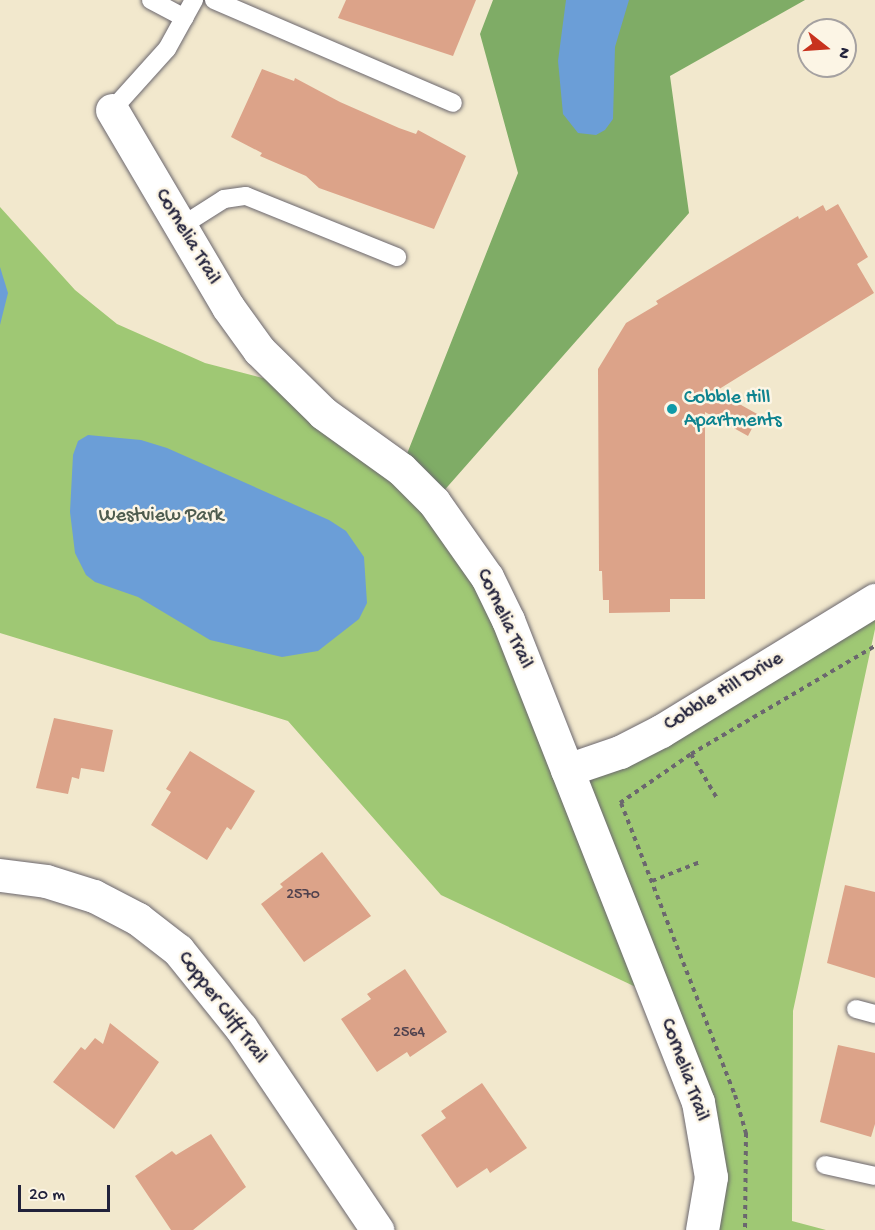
<!DOCTYPE html>
<style>
body{margin:0}
#map{position:relative;width:875px;height:1230px;overflow:hidden;background:#f2e8cd;font-family:"Gochi Hand",sans-serif}
div>[style]{position:absolute}
[style*='--x']{left:calc(var(--x)*1px);top:calc(var(--y)*1px);width:calc(var(--w)*1px);rotate:calc(var(--a)*1deg)}
.green>*{inset:0;background:#9fc874}
.forest>*{inset:0;background:#7fac66}
.water>*{inset:0;background:#6b9ed7}
.building>*{inset:0;background:#dca389}
.path>*{height:4px;margin-top:-2px;transform-origin:0;background:repeating-linear-gradient(90deg,#6b676e 0 4.5px,transparent 0 9px)}
.roads{filter:drop-shadow(0 0 2px #6b676e) drop-shadow(0 0 2px #6b676e)}
.service>*{height:18px;margin:-9px;padding:0 9px;transform-origin:9px;border-radius:9px;background:#fff}
.minor>*{height:33px;margin:-16.5px;padding:0 16.5px;transform-origin:16.5px;border-radius:16.5px;background:#fff}
.dots>*{width:16px;height:16px;translate:-50% -50%;box-sizing:border-box;border:3px solid #fcf5e5;border-radius:50%}
span{translate:-50% -50%;white-space:nowrap;text-align:center;line-height:1.15;-webkit-text-stroke:5px #fcf5e5;paint-order:stroke}
.number-label{font-size:16px;color:#50424e}
.number-label span{-webkit-text-stroke-width:0}
.street-label{font-size:20px;color:#22223b}
.culture-label{font-size:20px;color:#0d838f}
.left{translate:0 -50%;text-align:left}
.park-label{font-size:20px;color:#4e5c4f}
.north{position:absolute;left:797px;top:18px;width:60px;height:60px;box-sizing:border-box;background:#fcf5e5;border:2px solid #a5a1a1;border-radius:50%;rotate:107deg;font-size:16px;font-weight:700;line-height:24px;text-align:center;color:#22223b}
.north::after{content:'';display:block;margin:auto;width:21px;height:27px;background:#c8321e;clip-path:polygon(50% 0,100% 100%,50% 72%,0 100%)}
.scale{position:absolute;left:18px;top:1185px;width:92px;height:27px;box-sizing:border-box;border:3px solid #22223b;border-top:0;padding-left:8px;font-size:18px;line-height:21px;white-space:nowrap;color:#22223b;-webkit-text-stroke:4px #fcf5e5;paint-order:stroke}
</style>
<div id="map">
<div class="green">
<i style="clip-path:polygon(0 207px,75px 290px,117px 324px,205px 363px,293px 386px,434px 502px,567px 770px,875px 600px,875px 629px,793px 1011px,792px 1221px,826px 1230px,702px 1230px,711px 1177px,657px 997px,441px 895px,288px 721px,0 633px)"></i>
</div>
<div class="forest">
<i style="clip-path:polygon(493px 0,805px 0,670px 76px,689px 213px,434px 502px,401px 469px,518px 173px,480px 34px)"></i>
</div>
<div class="water">
<i style="clip-path:polygon(566px 0,629px 0,615px 47px,613px 119px,605px 130px,596px 135px,578px 133px,563px 114px,558px 61px)"></i>
<i style="clip-path:polygon(0 267px,8px 293px,0 325px)"></i>
<i style="clip-path:polygon(88px 435px,141px 440px,167px 448px,329px 520px,346px 531px,364px 557px,367px 603px,359px 619px,318px 651px,282px 657px,210px 640px,138px 597px,95px 582px,86px 575px,75px 553px,70px 512px,73px 455px,78px 441px)"></i>
</div>
<div class="building">
<i style="clip-path:polygon(346px 0,476px 0,453px 56px,338px 18px)"></i>
<i style="clip-path:polygon(262px 69px,294px 81px,295px 78px,340px 102px,399px 128px,416px 134px,418px 130px,466px 156px,434px 229px,319px 188px,306px 176px,260px 156px,262px 153px,231px 137px)"></i>
<i style="clip-path:polygon(838px 204px,868px 257px,857px 264px,874px 293px,716px 391px,759px 415px,748px 436px,705px 412px,705px 599px,670px 599px,670px 612px,609px 613px,609px 600px,603px 600px,602px 571px,599px 571px,598px 369px,626px 323px,658px 304px,656px 301px,798px 216px,799px 219px,823px 205px,826px 211px)"></i>
<i style="clip-path:polygon(54px 718px,113px 730px,104px 772px,81px 768px,79px 779px,72px 777px,68px 794px,36px 788px)"></i>
<i style="clip-path:polygon(190px 751px,255px 791px,231px 830px,227px 827px,207px 860px,151px 825px,171px 792px,166px 789px)"></i>
<i style="clip-path:polygon(322px 852px,371px 916px,304px 962px,261px 904px,283px 887px,280px 884px)"></i>
<i style="clip-path:polygon(845px 885px,875px 892px,875px 978px,827px 963px)"></i>
<i style="clip-path:polygon(405px 969px,447px 1032px,410px 1057px,407px 1052px,377px 1072px,341px 1019px,371px 999px,367px 994px)"></i>
<i style="clip-path:polygon(110px 1023px,159px 1062px,114px 1129px,53px 1082px,81px 1047px,85px 1050px,95px 1038px,103px 1044px)"></i>
<i style="clip-path:polygon(838px 1045px,875px 1053px,875px 1124px,871px 1137px,820px 1122px)"></i>
<i style="clip-path:polygon(482px 1083px,527px 1148px,490px 1173px,487px 1168px,457px 1188px,421px 1135px,446px 1118px,441px 1111px)"></i>
<i style="clip-path:polygon(211px 1134px,246px 1187px,193px 1230px,171px 1230px,135px 1176px,172px 1151px,176px 1155px)"></i>
</div>
<div class="path">
<i style="--x:691;--y:754;--w:53;--a:59.6"></i>
<i style="--x:620;--y:803;--w:86;--a:-34.6"></i>
<i style="--x:691;--y:754;--w:213;--a:-30.4"></i>
<i style="--x:621;--y:803;--w:313;--a:68.7"></i>
<i style="--x:735;--y:1095;--w:40;--a:74"></i>
<i style="--x:746;--y:1133;--w:97;--a:90.6"></i>
<i style="--x:652;--y:881;--w:52;--a:-21.6"></i>
</div>
<div class="roads">
<div class="service">
<i style="--x:151;--y:0;--w:38;--a:28"></i>
<i style="--x:214;--y:0;--w:260;--a:23.3"></i>
<i style="--x:112;--y:110;--w:82;--a:-48"></i>
<i style="--x:167;--y:49;--w:56;--a:-61.1"></i>
<i style="--x:180;--y:227;--w:52;--a:-32.5"></i>
<i style="--x:224;--y:199;--w:22;--a:-8"></i>
<i style="--x:246;--y:196;--w:163;--a:22"></i>
<i style="--x:856;--y:1009;--w:20;--a:15"></i>
<i style="--x:825;--y:1165;--w:51;--a:12.4"></i>
</div>
<div class="minor">
<i style="--x:112;--y:110;--w:229;--a:59.5"></i>
<i style="--x:228;--y:307;--w:53;--a:54.2"></i>
<i style="--x:259;--y:350;--w:90;--a:44.5"></i>
<i style="--x:323;--y:413;--w:96;--a:35.7"></i>
<i style="--x:401;--y:469;--w:47;--a:45"></i>
<i style="--x:434;--y:502;--w:92;--a:54.8"></i>
<i style="--x:487;--y:577;--w:48;--a:64"></i>
<i style="--x:508;--y:620;--w:518;--a:68.49"></i>
<i style="--x:698;--y:1102;--w:76;--a:80.2"></i>
<i style="--x:711;--y:1177;--w:54;--a:99.6"></i>
<i style="--x:567;--y:770;--w:56;--a:-18.8"></i>
<i style="--x:620;--y:752;--w:46;--a:-27.1"></i>
<i style="--x:661;--y:731;--w:251;--a:-31.5"></i>
<i style="--x:0;--y:875;--w:46;--a:7.4"></i>
<i style="--x:46;--y:881;--w:50;--a:17.4"></i>
<i style="--x:94;--y:896;--w:50;--a:27.6"></i>
<i style="--x:138;--y:919;--w:51;--a:37.8"></i>
<i style="--x:178;--y:950;--w:100;--a:51.1"></i>
<i style="--x:241;--y:1028;--w:244;--a:56"></i>
</div>
</div>
<div class="dots">
<i style="left:672px;top:409px;background:#0f9aa8"></i>
</div>
<div class="number-label">
<span style="left:303px;top:896px">2570</span>
<span style="left:409px;top:1034px">2564</span>
</div>
<div class="street-label">
<span style="left:187px;top:237px;rotate:59deg">Cornelia Trail</span>
<span style="left:504px;top:619px;rotate:65deg">Cornelia Trail</span>
<span style="left:724px;top:692px;rotate:-31deg">Cobble Hill Drive</span>
<span style="left:222px;top:1008px;rotate:53deg">Copper Cliff Trail</span>
<span style="left:684px;top:1070px;rotate:70deg">Cornelia Trail</span>
</div>
<div class="culture-label">
<span class="left" style="left:684px;top:410px">Cobble Hill<br>Apartments</span>
</div>
<div class="park-label">
<span style="left:161px;top:516px">Westview Park</span>
</div>
<div class="north">N</div>
<div class="scale">20 m</div>
</div>
